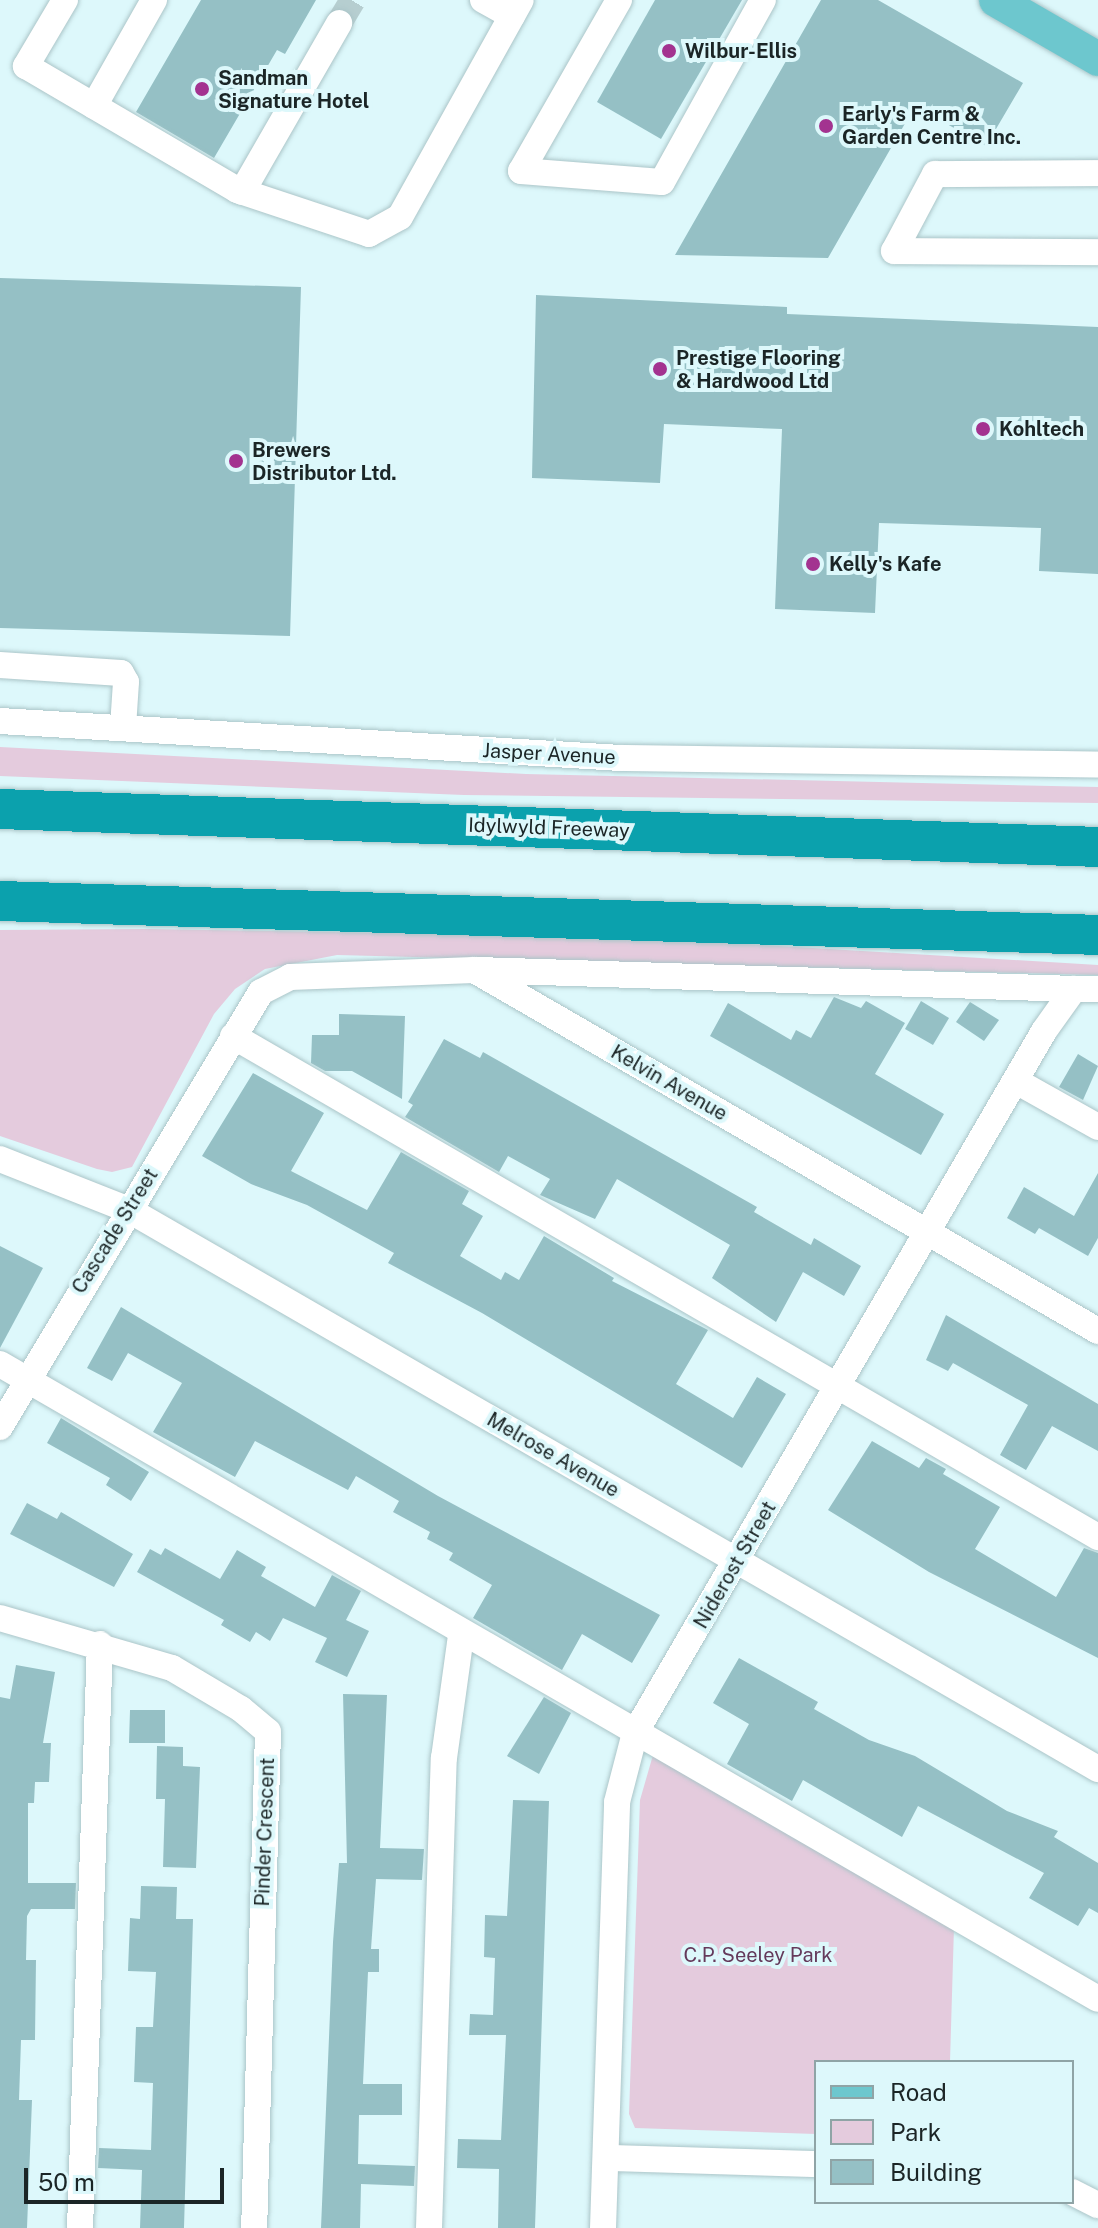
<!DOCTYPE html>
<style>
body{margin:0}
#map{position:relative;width:1098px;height:2228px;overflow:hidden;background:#ddf8fb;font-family:"Public Sans",sans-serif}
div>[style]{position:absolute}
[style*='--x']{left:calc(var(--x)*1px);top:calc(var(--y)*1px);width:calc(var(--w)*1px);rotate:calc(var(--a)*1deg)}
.green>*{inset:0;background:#e4cbdd}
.building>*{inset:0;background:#95c0c5}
.minor-tunnel>*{height:26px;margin-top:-13px;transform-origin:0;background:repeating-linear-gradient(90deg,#b6ced0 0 26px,transparent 0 39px)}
.roads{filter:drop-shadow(0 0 2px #abc5c8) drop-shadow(0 0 2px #abc5c8)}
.minor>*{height:26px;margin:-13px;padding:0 13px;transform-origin:13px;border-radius:13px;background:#fff}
.major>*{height:34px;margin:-17px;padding:0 17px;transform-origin:17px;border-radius:17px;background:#6dc7ce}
.highway>*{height:40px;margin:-20px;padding:0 20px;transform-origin:20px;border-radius:20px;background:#0ba1ad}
.dots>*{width:22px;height:22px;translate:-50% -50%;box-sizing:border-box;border:4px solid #ddf8fb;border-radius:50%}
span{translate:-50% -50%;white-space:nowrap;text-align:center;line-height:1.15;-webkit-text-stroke:8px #ddf8fb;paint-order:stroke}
.poi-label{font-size:20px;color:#1b2526;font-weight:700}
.left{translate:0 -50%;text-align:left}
.street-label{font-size:20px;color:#1b2526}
.park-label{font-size:20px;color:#643a5b}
.legend{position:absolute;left:814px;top:2060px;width:260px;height:144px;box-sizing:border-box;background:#ddf8fb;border:2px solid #8fa4a6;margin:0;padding:10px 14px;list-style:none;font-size:24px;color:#1b2526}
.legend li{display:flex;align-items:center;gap:16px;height:40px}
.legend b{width:40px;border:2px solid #8fa4a6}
.scale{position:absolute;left:24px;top:2168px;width:200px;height:36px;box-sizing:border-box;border:4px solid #1b2526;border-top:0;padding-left:10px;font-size:24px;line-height:28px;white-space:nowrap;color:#1b2526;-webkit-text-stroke:6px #ddf8fb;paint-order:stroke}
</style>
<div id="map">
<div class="green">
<i style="clip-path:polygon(0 747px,526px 774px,1098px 787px,1098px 803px,464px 795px,0 776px)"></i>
<i style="clip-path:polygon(146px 929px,629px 937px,1098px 965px,1098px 975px,337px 955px,265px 969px,235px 989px,214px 1014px,132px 1167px,112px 1172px,97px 1169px,0 1136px,0 930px)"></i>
<i style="clip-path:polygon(653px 1755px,954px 1927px,950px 2062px,816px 2062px,816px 2134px,635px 2128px,629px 2114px,640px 1800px)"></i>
</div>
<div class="building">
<i style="clip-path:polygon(201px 0,316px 0,285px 54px,277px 50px,214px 158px,136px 112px)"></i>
<i style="clip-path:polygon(655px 0,742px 0,661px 139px,597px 102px)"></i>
<i style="clip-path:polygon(821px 0,878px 0,1023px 83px,986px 146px,915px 106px,828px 258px,675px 255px)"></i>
<i style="clip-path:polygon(0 278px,301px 287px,290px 636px,0 628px)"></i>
<i style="clip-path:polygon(536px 295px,787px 307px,787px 314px,1098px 327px,1098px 574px,1039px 571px,1041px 528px,879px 523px,875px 613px,775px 609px,782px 429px,664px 424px,660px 483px,532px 478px)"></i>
<i style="clip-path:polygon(834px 997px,861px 1008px,866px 1001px,905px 1023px,875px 1074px,944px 1114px,921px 1155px,710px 1036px,728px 1003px,791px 1040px,796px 1030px,811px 1038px)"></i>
<i style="clip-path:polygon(921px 1001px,949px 1018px,933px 1045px,905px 1029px)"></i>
<i style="clip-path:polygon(970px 1002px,999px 1020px,984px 1041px,956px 1022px)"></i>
<i style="clip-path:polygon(339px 1014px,405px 1016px,402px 1099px,352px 1071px,325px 1071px,311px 1063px,312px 1035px,339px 1035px)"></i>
<i style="clip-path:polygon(444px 1039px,480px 1058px,483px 1052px,757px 1207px,754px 1212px,811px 1245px,814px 1238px,861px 1266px,844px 1296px,803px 1272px,776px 1322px,712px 1278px,730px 1245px,617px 1179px,595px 1219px,540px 1195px,550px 1179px,508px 1156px,499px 1172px,405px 1117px,413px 1105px,408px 1102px)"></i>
<i style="clip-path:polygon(1078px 1054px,1098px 1066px,1083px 1100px,1059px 1087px)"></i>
<i style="clip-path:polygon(253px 1073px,324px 1113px,291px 1171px,367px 1210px,401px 1152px,469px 1191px,462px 1204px,483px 1216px,460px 1256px,501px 1280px,505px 1272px,519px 1280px,544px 1236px,614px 1278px,612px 1281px,708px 1330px,676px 1384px,733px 1418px,757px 1377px,786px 1394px,742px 1468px,482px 1313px,388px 1263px,394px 1253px,307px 1205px,251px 1184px,202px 1156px)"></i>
<i style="clip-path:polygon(1098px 1173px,1098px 1238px,1088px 1256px,1039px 1228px,1035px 1234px,1007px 1218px,1024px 1187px,1074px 1216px)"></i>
<i style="clip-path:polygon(0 1246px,43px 1268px,0 1348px)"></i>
<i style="clip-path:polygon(121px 1307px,438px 1496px,660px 1615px,632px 1663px,582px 1634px,562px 1670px,473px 1618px,492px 1585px,449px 1560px,453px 1553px,427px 1539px,430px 1532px,393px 1512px,399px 1501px,356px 1476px,348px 1490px,255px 1441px,235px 1477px,153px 1432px,182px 1383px,128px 1353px,112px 1381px,87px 1368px)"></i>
<i style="clip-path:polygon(946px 1315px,1098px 1404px,1098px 1451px,1052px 1426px,1026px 1470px,1000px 1455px,1028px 1405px,953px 1363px,948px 1371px,926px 1360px)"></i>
<i style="clip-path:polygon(61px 1418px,149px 1472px,131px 1501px,106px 1485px,110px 1478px,47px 1443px)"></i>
<i style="clip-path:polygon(872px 1441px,919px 1468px,926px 1458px,946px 1469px,943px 1474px,1000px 1507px,975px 1549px,1056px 1597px,1084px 1548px,1098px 1553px,1098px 1658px,929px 1572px,828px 1510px)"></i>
<i style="clip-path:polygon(27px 1503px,57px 1519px,61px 1512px,133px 1554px,114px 1587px,10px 1534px)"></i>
<i style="clip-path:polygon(165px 1548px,220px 1579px,237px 1550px,266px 1567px,261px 1576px,315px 1607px,332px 1575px,361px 1591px,346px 1620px,369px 1631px,347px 1677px,315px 1662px,327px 1638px,283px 1618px,270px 1641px,256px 1632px,250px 1642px,221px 1625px,224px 1620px,137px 1572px,150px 1549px,161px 1555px)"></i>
<i style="clip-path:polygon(739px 1658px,818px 1702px,814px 1709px,869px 1740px,915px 1756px,1007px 1811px,1058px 1831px,1054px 1837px,1098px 1863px,1098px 1913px,1089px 1908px,1078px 1926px,1029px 1898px,1044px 1873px,918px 1806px,902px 1837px,803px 1780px,792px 1801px,727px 1764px,749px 1724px,713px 1703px)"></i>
<i style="clip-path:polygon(16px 1665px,55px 1672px,43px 1743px,51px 1743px,49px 1782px,35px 1782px,34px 1803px,28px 1803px,28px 1883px,76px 1883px,75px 1909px,31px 1909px,27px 1916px,26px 1960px,36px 1960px,35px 2040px,21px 2040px,19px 2100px,32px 2100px,27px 2228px,0 2228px,0 1697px,10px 1699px)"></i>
<i style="clip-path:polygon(343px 1694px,387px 1695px,380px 1848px,424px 1849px,422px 1880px,376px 1879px,371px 1949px,379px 1949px,379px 1972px,368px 1972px,363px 2084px,402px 2084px,402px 2115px,359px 2115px,358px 2164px,415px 2166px,414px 2186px,361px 2184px,360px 2228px,321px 2228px,333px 1942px,339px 1863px,347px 1863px)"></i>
<i style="clip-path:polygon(544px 1697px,571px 1713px,539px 1774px,507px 1756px)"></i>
<i style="clip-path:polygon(130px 1710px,165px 1710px,165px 1743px,129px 1743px)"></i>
<i style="clip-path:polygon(157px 1746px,183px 1747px,183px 1766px,200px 1767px,196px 1868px,163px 1867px,165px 1799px,156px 1799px)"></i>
<i style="clip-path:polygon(513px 1800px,549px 1801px,535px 2228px,498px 2228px,499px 2169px,457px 2168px,458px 2139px,501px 2140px,506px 2035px,469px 2035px,470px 2014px,493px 2015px,495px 1958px,484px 1957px,485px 1915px,507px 1916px)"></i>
<i style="clip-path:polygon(141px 1886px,177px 1887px,176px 1919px,193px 1919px,184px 2228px,140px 2228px,142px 2170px,98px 2168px,99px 2148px,151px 2150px,153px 2083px,134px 2082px,136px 2027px,153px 2027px,156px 1972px,128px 1971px,130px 1918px,140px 1919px)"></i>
</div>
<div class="minor-tunnel">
<i style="--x:339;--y:23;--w:27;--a:-59"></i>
</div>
<div class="roads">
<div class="minor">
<i style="--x:65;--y:0;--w:77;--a:120.6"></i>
<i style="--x:26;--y:66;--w:245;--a:30.4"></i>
<i style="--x:237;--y:190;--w:139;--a:18.4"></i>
<i style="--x:369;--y:234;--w:35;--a:-29"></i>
<i style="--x:400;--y:217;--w:248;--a:-60.9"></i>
<i style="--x:483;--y:0;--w:33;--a:29"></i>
<i style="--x:619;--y:0;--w:197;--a:119.8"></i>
<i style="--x:521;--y:171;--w:141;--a:4.5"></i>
<i style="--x:662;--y:182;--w:208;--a:-61"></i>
<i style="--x:94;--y:106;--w:122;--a:-60.5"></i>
<i style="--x:1098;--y:173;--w:163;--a:179.6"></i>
<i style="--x:935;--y:174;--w:87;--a:118"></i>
<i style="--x:894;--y:251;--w:204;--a:0.3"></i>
<i style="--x:242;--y:192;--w:195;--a:-60.1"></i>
<i style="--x:0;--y:665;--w:121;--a:3.8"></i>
<i style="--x:121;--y:673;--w:10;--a:61"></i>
<i style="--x:126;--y:682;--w:45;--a:93.8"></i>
<i style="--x:0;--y:721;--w:622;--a:3.41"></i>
<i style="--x:621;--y:758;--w:477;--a:0.8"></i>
<i style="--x:477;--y:970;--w:597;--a:1.82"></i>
<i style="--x:233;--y:1036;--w:1000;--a:30.08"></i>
<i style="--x:1016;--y:1081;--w:94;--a:29.3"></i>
<i style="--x:0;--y:1159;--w:139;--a:21.6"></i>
<i style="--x:129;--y:1210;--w:1119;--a:29.98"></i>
<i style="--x:0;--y:1364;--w:1268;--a:30.04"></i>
<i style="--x:0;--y:1427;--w:507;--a:-59.04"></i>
<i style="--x:261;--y:992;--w:33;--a:-27"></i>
<i style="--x:290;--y:977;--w:184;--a:-2.2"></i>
<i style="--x:474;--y:970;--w:721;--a:30.05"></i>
<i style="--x:0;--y:1618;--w:179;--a:16.2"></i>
<i style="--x:172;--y:1668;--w:80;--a:30.7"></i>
<i style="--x:241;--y:1709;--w:35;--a:40"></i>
<i style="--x:268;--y:1732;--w:496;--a:91.6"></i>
<i style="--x:608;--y:2158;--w:208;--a:1.7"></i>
<i style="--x:1072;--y:2192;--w:29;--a:27"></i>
<i style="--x:80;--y:2228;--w:584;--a:-88.04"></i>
<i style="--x:429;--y:2228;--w:470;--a:-88.2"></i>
<i style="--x:444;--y:1758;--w:124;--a:-82.1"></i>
<i style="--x:603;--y:2228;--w:426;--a:-88.1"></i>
<i style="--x:617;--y:1802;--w:71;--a:-75.4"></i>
<i style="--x:635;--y:1733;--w:812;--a:-59.77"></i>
<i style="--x:1044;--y:1031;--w:52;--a:-54.5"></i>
<i style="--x:1074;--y:989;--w:24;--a:0"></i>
</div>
<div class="major">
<i style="--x:996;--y:0;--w:118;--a:30"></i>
</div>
<div class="highway">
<i style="--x:0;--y:809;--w:1099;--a:1.98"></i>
<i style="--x:0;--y:901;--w:1099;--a:1.77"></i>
</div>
</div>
<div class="dots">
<i style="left:669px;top:51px;background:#a33390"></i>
<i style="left:202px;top:89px;background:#a33390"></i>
<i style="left:826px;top:126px;background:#a33390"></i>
<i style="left:660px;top:369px;background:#a33390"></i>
<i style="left:983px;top:429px;background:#a33390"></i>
<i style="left:236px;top:461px;background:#a33390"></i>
<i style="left:813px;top:564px;background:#a33390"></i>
</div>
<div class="poi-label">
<span class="left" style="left:685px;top:51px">Wilbur-Ellis</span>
<span class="left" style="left:218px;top:90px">Sandman<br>Signature Hotel</span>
<span class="left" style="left:842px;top:126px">Early's Farm &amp;<br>Garden Centre Inc.</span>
<span class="left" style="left:676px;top:370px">Prestige Flooring<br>&amp; Hardwood Ltd</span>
<span class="left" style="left:999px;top:429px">Kohltech</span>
<span class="left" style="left:252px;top:462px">Brewers<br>Distributor Ltd.</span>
<span class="left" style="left:829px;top:564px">Kelly's Kafe</span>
</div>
<div class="street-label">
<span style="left:549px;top:754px;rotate:3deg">Jasper Avenue</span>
<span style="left:549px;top:828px;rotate:2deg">Idylwyld Freeway</span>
<span style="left:669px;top:1083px;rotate:30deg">Kelvin Avenue</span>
<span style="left:115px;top:1231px;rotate:-58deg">Cascade Street</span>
<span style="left:553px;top:1455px;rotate:30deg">Melrose Avenue</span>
<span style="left:735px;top:1565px;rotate:-60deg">Niderost Street</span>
<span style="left:265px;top:1832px;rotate:-88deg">Pinder Crescent</span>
</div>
<div class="park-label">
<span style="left:758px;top:1955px">C.P. Seeley Park</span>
</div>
<ul class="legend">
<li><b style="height:10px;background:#6dc7ce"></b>Road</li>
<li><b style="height:22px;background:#e4cbdd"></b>Park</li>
<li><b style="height:22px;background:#95c0c5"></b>Building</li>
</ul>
<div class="scale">50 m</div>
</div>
